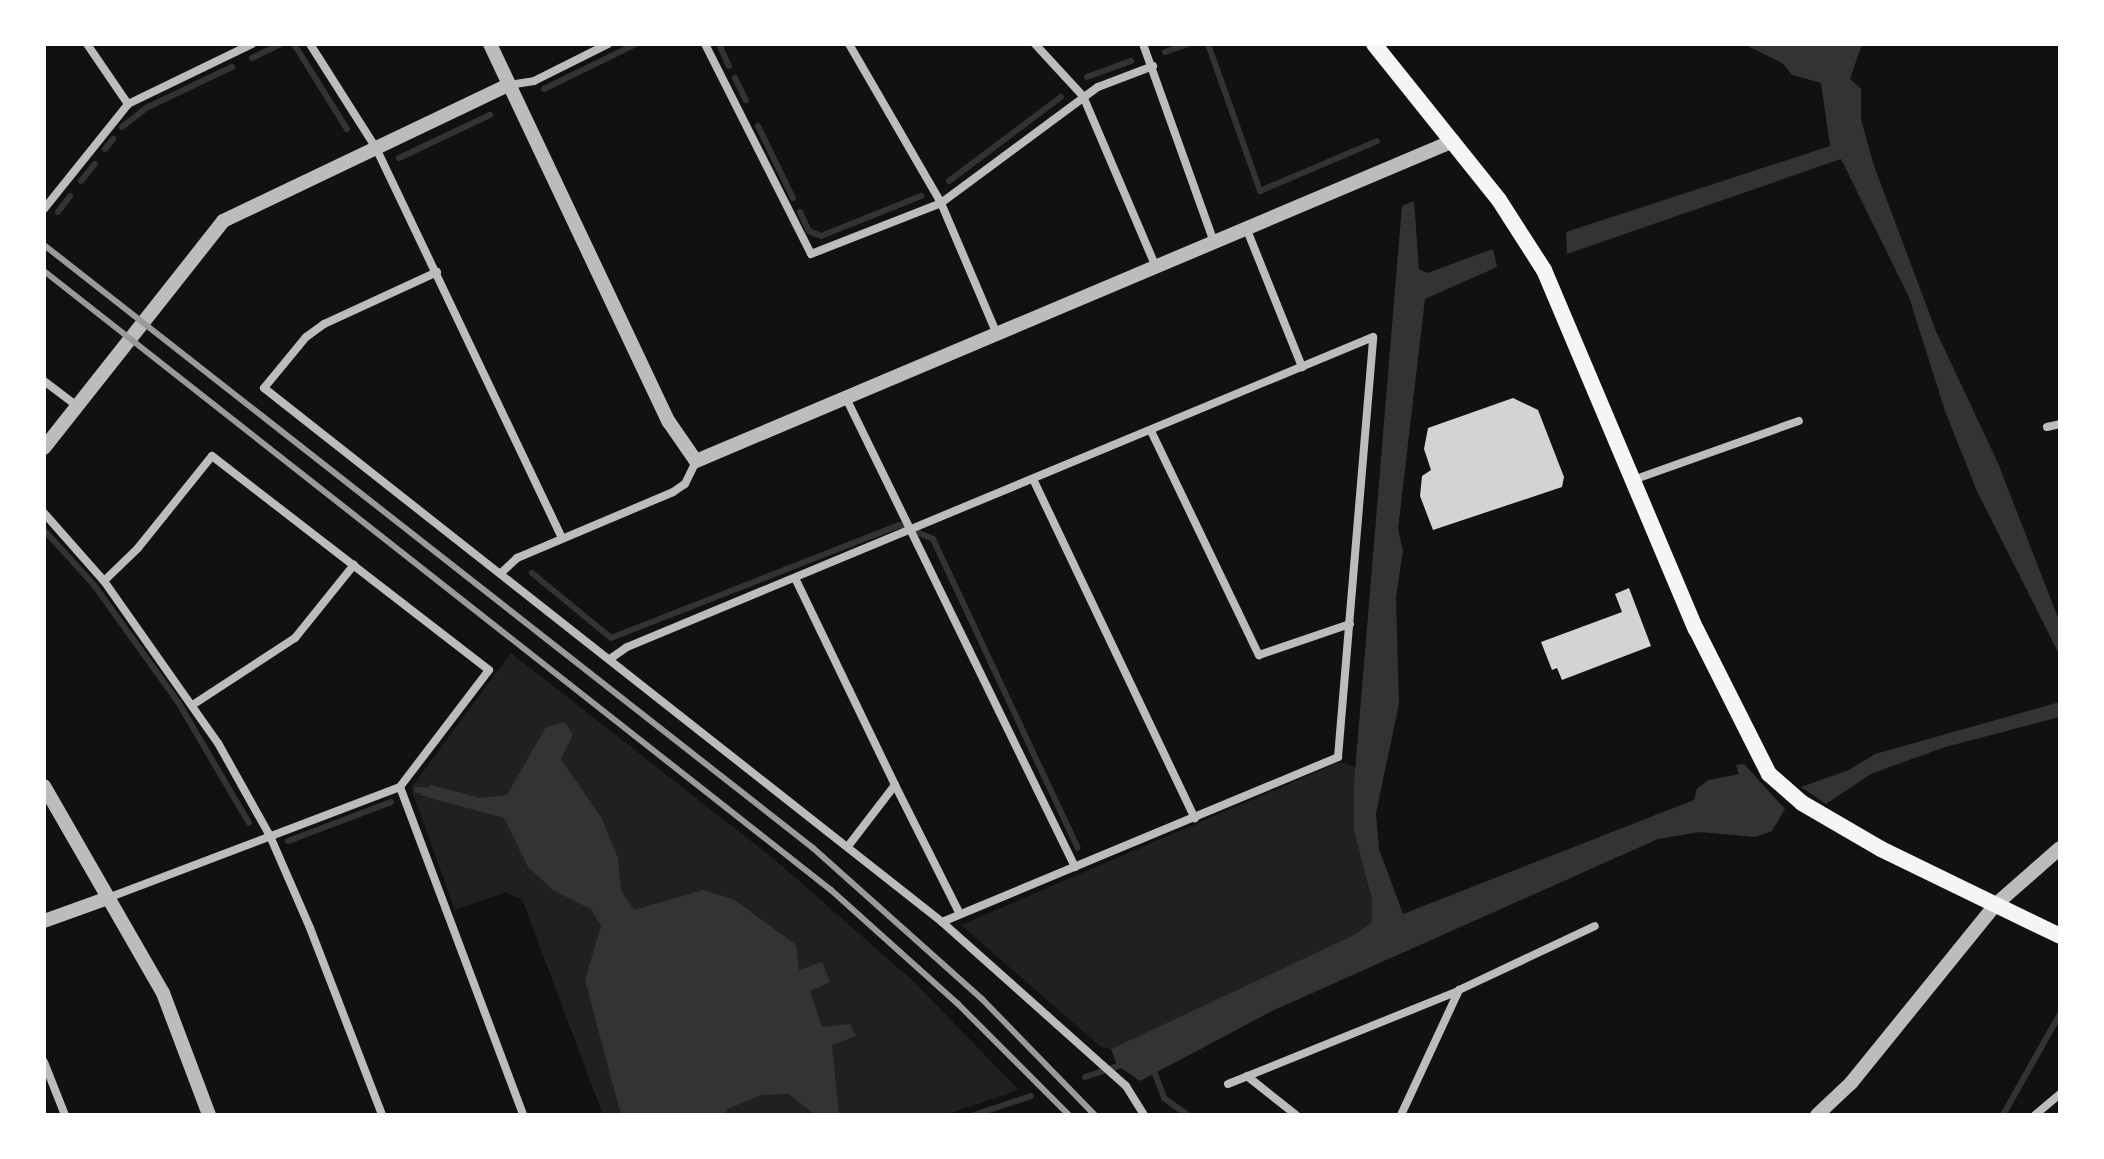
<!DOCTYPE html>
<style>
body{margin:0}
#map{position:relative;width:2104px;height:1159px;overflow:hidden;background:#111;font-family:"Sofia Sans Condensed",sans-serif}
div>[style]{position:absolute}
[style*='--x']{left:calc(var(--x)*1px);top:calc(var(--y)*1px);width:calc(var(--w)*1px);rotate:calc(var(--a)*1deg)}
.green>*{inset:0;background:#202020}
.water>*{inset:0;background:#333}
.stream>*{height:6px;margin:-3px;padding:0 3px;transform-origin:3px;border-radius:3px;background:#333}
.building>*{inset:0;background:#d3d3d3}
.minor>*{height:8px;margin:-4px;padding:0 4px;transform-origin:4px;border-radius:4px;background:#bcbcbc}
.tertiary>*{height:14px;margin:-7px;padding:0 7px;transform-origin:7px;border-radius:7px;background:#bcbcbc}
.secondary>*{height:16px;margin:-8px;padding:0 8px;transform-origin:8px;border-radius:8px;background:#f5f5f5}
.rail>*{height:6px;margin:-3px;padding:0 3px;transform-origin:3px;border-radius:3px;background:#9a9a9a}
span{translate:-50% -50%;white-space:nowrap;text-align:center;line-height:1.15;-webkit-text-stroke:6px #fff;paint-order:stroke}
.frame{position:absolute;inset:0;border:46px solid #fff;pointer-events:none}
</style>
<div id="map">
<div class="green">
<i style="clip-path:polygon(511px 653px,774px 859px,913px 981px,1019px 1090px,944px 1115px,603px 1115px,522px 899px,506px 892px,455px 910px,411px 788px)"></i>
<i style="clip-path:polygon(1340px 762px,1358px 768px,1354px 831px,1372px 900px,1372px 922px,1354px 935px,1111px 1049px,1101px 1047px,961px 925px)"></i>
</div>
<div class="water">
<i style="clip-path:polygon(1744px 44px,1862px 44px,1850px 79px,1861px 89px,1861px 119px,1873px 163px,1936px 331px,1998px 463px,2060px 623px,2060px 656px,1977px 491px,1945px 411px,1909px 297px,1841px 159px,1567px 254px,1566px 232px,1830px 146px,1821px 83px,1792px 75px,1782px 63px)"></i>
<i style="clip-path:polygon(1414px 201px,1419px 269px,1427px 273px,1493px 249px,1497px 267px,1425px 299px,1398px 529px,1403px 550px,1396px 598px,1399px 704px,1376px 813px,1379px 849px,1403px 914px,1694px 800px,1697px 788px,1709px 780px,1739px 774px,1736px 765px,1744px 764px,1785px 809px,1772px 831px,1755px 837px,1699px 832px,1658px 839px,1274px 1010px,1140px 1081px,1117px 1065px,1111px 1049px,1354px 935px,1372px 922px,1372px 900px,1354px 831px,1354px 784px,1402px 206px)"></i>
<i style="clip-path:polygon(2060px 702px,2060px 717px,1942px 748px,1871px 774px,1826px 804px,1801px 787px,1849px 770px,1875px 754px)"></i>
<i style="clip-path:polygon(565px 722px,573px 734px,561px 759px,602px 819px,618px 858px,621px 890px,634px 910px,703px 890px,735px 900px,796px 945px,799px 970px,822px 962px,830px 982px,810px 991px,822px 1027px,850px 1024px,856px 1036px,832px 1045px,839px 1115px,815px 1115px,789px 1094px,762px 1095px,727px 1109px,724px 1115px,621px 1115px,585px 980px,601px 926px,591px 909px,553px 890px,528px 867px,504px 818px,420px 795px,431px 785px,480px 798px,507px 795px,546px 727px)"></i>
</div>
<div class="stream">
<i style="--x:294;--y:44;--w:100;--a:58.1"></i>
<i style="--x:719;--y:44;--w:24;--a:66"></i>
<i style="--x:1208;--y:44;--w:156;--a:70.5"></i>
<i style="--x:1260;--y:191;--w:127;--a:-23.1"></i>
<i style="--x:1165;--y:52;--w:23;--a:-20"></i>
<i style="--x:252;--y:58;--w:32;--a:-26"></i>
<i style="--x:1087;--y:77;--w:47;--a:-20"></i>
<i style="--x:735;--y:78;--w:25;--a:64"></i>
<i style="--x:544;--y:89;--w:102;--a:-26.1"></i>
<i style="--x:758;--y:126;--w:80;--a:64.1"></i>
<i style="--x:122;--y:127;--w:33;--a:-38"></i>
<i style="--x:148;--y:107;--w:93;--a:-25.5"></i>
<i style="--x:105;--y:149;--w:13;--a:-51"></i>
<i style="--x:399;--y:158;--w:101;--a:-25.3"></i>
<i style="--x:81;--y:181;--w:22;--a:-51"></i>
<i style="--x:949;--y:181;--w:140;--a:-36.9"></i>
<i style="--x:58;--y:212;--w:20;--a:-53"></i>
<i style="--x:800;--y:212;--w:21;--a:65"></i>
<i style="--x:809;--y:231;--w:13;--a:23"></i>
<i style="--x:821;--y:236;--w:108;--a:-21.8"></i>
<i style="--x:44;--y:530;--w:74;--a:47.7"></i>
<i style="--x:94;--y:585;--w:144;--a:54.3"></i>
<i style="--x:178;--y:702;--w:140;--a:59.6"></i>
<i style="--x:532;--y:573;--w:102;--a:39.4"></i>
<i style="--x:611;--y:638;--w:310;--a:-21.4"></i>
<i style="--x:900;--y:525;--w:36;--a:23"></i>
<i style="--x:933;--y:539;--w:341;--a:64.9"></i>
<i style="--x:417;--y:790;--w:8;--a:0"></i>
<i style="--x:288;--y:841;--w:110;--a:-20.7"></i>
<i style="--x:1155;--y:1074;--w:26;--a:69"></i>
<i style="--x:1164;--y:1098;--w:29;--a:36"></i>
<i style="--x:1085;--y:1077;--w:41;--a:-18.4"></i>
<i style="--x:974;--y:1115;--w:60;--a:-18.4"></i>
<i style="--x:2003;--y:1115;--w:116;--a:-60.6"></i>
</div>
<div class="building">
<i style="clip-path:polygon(1513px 398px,1538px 410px,1564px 477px,1562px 487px,1433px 530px,1420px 496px,1422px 476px,1431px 470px,1424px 449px,1428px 428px)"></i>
<i style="clip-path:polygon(1629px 588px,1651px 646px,1562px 680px,1557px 668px,1552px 670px,1541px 642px,1622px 612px,1615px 594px)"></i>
</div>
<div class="minor">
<i style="--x:87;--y:44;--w:73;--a:55.7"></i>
<i style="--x:310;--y:44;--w:123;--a:57.6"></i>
<i style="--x:376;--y:148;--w:432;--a:64.5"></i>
<i style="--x:705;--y:44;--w:235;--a:63.2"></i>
<i style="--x:811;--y:254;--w:140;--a:-21.4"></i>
<i style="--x:941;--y:203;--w:195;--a:-36.5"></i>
<i style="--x:1098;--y:87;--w:59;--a:-20.9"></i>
<i style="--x:849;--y:44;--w:184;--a:59.9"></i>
<i style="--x:941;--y:203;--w:142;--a:66.9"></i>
<i style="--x:1035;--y:44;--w:71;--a:47.3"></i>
<i style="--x:1083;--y:96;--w:186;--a:66.9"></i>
<i style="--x:1143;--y:44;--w:210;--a:70.3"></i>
<i style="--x:509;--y:85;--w:25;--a:-9"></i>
<i style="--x:534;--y:81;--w:83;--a:-26.6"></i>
<i style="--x:44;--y:209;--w:134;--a:-51.3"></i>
<i style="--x:128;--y:104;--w:138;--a:-25.8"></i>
<i style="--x:1247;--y:230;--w:148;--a:68.1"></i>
<i style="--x:437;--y:272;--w:124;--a:155.3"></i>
<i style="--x:324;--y:324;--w:22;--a:144"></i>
<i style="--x:306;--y:337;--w:66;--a:129.5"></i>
<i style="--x:264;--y:388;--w:863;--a:38.22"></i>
<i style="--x:942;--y:922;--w:429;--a:-22.6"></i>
<i style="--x:1338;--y:757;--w:421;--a:-85.2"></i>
<i style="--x:1373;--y:337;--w:808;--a:157.43"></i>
<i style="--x:627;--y:647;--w:21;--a:145"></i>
<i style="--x:44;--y:381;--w:40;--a:37"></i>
<i style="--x:846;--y:398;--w:522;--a:63.97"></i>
<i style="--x:2047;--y:427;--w:13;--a:-13"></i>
<i style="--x:1151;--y:431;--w:249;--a:64.3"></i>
<i style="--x:1259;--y:655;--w:96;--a:-18.8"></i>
<i style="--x:1033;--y:479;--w:376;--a:64.5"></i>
<i style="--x:1633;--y:480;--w:176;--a:-19.6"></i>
<i style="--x:44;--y:513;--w:91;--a:48.6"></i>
<i style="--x:104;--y:581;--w:198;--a:54.9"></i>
<i style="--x:218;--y:743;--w:107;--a:60.8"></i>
<i style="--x:270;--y:836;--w:100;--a:66.5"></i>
<i style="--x:310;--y:928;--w:200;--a:68.9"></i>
<i style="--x:501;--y:573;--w:22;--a:-43"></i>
<i style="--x:517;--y:558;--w:169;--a:-22.9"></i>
<i style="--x:673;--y:492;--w:14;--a:-34"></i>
<i style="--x:685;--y:484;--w:25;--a:-64"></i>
<i style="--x:795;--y:578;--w:230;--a:64.2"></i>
<i style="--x:895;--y:785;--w:76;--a:127.5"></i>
<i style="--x:104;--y:581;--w:47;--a:-44.1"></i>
<i style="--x:138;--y:548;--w:118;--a:-51.2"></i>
<i style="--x:212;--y:456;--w:350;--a:37.7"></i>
<i style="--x:489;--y:670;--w:147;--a:127.3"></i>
<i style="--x:400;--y:787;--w:312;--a:159.2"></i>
<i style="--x:194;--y:704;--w:121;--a:-33.2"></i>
<i style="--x:295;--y:638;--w:94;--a:-51.1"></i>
<i style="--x:895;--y:785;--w:144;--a:63.3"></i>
<i style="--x:400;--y:787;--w:350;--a:69.4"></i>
<i style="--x:942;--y:922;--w:246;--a:41.7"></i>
<i style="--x:1126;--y:1086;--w:34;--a:58"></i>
<i style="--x:44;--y:1062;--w:57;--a:68.4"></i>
<i style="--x:1247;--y:1076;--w:63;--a:38.5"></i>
<i style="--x:1228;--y:1084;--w:248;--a:-22"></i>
<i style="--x:1401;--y:1115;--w:138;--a:-65.1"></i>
<i style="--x:1459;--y:990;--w:150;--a:-25.2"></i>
<i style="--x:2035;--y:1115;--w:33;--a:-40"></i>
</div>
<div class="tertiary">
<i style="--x:490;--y:44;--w:418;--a:64.7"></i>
<i style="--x:669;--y:422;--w:47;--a:55.3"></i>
<i style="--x:696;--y:461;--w:822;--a:-22.91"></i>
<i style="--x:44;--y:448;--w:289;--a:-51.7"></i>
<i style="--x:223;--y:221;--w:316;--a:-25.5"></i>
<i style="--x:44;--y:786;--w:239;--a:60.1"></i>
<i style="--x:163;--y:993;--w:130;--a:69.3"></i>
<i style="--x:44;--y:921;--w:68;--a:-19.8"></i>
<i style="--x:1817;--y:1115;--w:47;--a:-43.3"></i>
<i style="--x:1851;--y:1083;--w:229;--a:-51"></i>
<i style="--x:1995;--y:905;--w:86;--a:-41.2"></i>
</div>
<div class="secondary">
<i style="--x:1374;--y:44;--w:200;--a:51.3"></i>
<i style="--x:1499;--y:200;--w:83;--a:57.3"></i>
<i style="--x:1544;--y:270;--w:390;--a:67.1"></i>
<i style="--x:1696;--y:629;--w:162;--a:63.3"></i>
<i style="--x:1769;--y:774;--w:44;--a:41.3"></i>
<i style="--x:1802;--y:803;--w:91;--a:30.2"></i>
<i style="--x:1881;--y:849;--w:199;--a:25.9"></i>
</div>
<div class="rail">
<i style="--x:44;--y:245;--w:977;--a:38.1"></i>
<i style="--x:813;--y:848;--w:227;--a:41.8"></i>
<i style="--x:982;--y:999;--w:162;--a:45.8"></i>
<i style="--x:44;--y:271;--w:1001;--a:38.19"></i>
<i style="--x:831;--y:890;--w:171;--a:41.9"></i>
<i style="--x:958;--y:1004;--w:157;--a:45"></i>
</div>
<div class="frame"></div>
</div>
